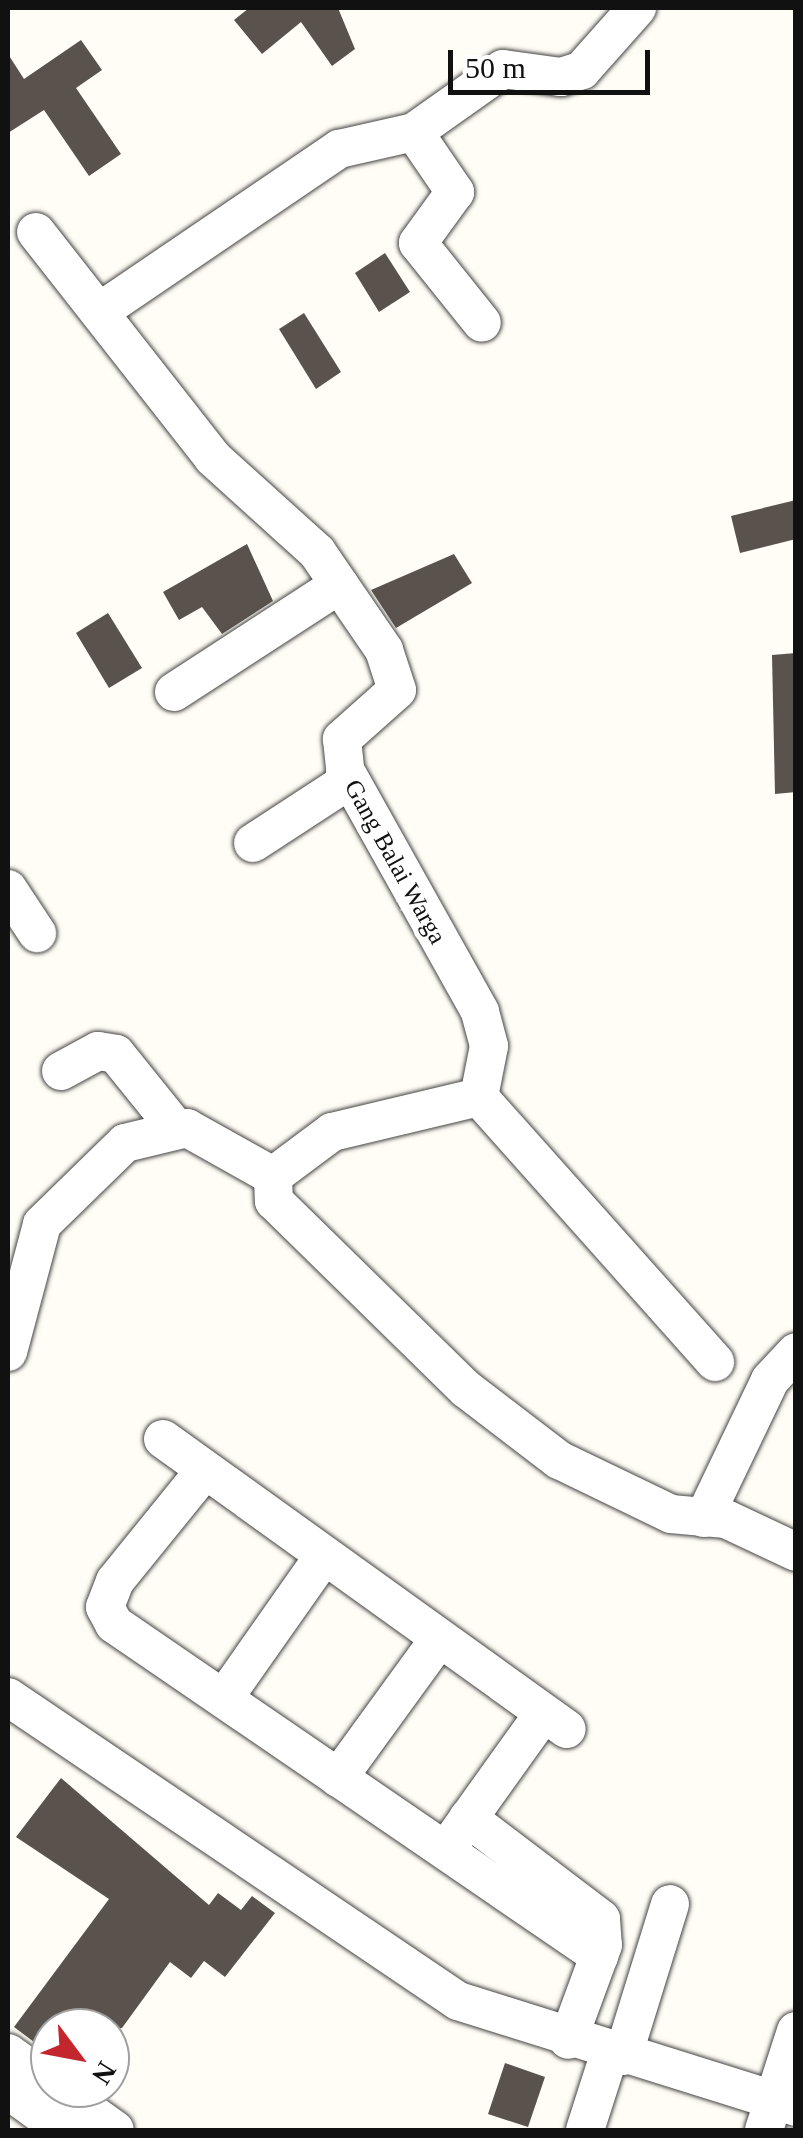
<!DOCTYPE html>
<style>
body{margin:0}
#map{position:relative;width:803px;height:2138px;overflow:hidden;background:#fffdf5;font-family:Georgia,serif}
div>[style]{position:absolute}
[style*='--x']{left:calc(var(--x)*1px);top:calc(var(--y)*1px);width:calc(var(--w)*1px);rotate:calc(var(--a)*1deg)}
.building>*{inset:0;background:#5a524d}
.roads{filter:drop-shadow(0 0 2px #444) drop-shadow(0 0 2px #444)}
.minor>*{height:38px;margin:-19px;padding:0 19px;transform-origin:19px;border-radius:19px;background:#fff}
span{translate:-50% -50%;white-space:nowrap;text-align:center;line-height:1.15;-webkit-text-stroke:10px #fff;paint-order:stroke}
.street-label{font-size:25px;color:#111}
.frame{position:absolute;inset:0;border:10px solid #111;pointer-events:none}
.north{position:absolute;left:30px;top:2008px;width:100px;height:100px;box-sizing:border-box;background:#fff;border:2px solid #a0a0a0;border-radius:50%;rotate:122deg;font-size:28px;font-weight:700;line-height:40px;text-align:center;color:#111}
.north::after{content:'';display:block;margin:auto;width:35px;height:45px;background:#c4262e;clip-path:polygon(50% 0,100% 100%,50% 72%,0 100%)}
.scale{position:absolute;left:448px;top:50px;width:202px;height:45px;box-sizing:border-box;border:5px solid #111;border-top:0;padding-left:12px;font-size:30px;line-height:35px;white-space:nowrap;color:#111;-webkit-text-stroke:8px #fff;paint-order:stroke}
</style>
<div id="map">
<div class="building">
<i style="clip-path:polygon(249px 8px,338px 8px,355px 49px,332px 66px,301px 22px,262px 54px,234px 20px)"></i>
<i style="clip-path:polygon(81px 40px,102px 70px,76px 88px,121px 154px,89px 176px,44px 110px,8px 133px,8px 54px,24px 79px)"></i>
<i style="clip-path:polygon(385px 253px,410px 292px,379px 312px,355px 273px)"></i>
<i style="clip-path:polygon(304px 313px,341px 372px,316px 389px,279px 329px)"></i>
<i style="clip-path:polygon(796px 500px,796px 539px,740px 553px,731px 516px)"></i>
<i style="clip-path:polygon(247px 544px,273px 601px,222px 634px,202px 607px,179px 620px,163px 592px)"></i>
<i style="clip-path:polygon(454px 554px,472px 583px,396px 628px,371px 590px)"></i>
<i style="clip-path:polygon(108px 613px,142px 668px,109px 688px,76px 633px)"></i>
<i style="clip-path:polygon(796px 653px,796px 792px,775px 794px,772px 655px)"></i>
<i style="clip-path:polygon(61px 1778px,209px 1905px,218px 1893px,241px 1910px,252px 1896px,275px 1913px,225px 1977px,204px 1961px,191px 1978px,170px 1962px,122px 2028px,78px 2028px,60px 2015px,38px 2045px,14px 2027px,109px 1899px,16px 1837px)"></i>
<i style="clip-path:polygon(505px 2063px,545px 2077px,528px 2127px,488px 2114px)"></i>
</div>
<div class="roads">
<div class="minor">
<i style="--x:414;--y:132;--w:73;--a:55.7"></i>
<i style="--x:455;--y:192;--w:63;--a:126"></i>
<i style="--x:418;--y:243;--w:102;--a:51.3"></i>
<i style="--x:36;--y:232;--w:287;--a:51.9"></i>
<i style="--x:213;--y:458;--w:140;--a:42.1"></i>
<i style="--x:317;--y:552;--w:119;--a:55.6"></i>
<i style="--x:384;--y:650;--w:42;--a:72"></i>
<i style="--x:397;--y:690;--w:74;--a:138.3"></i>
<i style="--x:342;--y:739;--w:31;--a:84"></i>
<i style="--x:345;--y:770;--w:277;--a:60.8"></i>
<i style="--x:480;--y:1012;--w:35;--a:75"></i>
<i style="--x:489;--y:1046;--w:52;--a:101.1"></i>
<i style="--x:479;--y:1097;--w:151;--a:166.6"></i>
<i style="--x:332;--y:1132;--w:74;--a:143.3"></i>
<i style="--x:273;--y:1176;--w:25;--a:88"></i>
<i style="--x:274;--y:1201;--w:269;--a:44.4"></i>
<i style="--x:466;--y:1389;--w:117;--a:37.4"></i>
<i style="--x:559;--y:1460;--w:124;--a:25.7"></i>
<i style="--x:671;--y:1514;--w:55;--a:5.2"></i>
<i style="--x:726;--y:1519;--w:77;--a:25.2"></i>
<i style="--x:102;--y:310;--w:287;--a:-34.2"></i>
<i style="--x:339;--y:149;--w:77;--a:-12.8"></i>
<i style="--x:414;--y:132;--w:109;--a:-35.3"></i>
<i style="--x:503;--y:69;--w:59;--a:7.9"></i>
<i style="--x:561;--y:77;--w:22;--a:-18"></i>
<i style="--x:582;--y:70;--w:83;--a:-48.4"></i>
<i style="--x:174;--y:692;--w:197;--a:-33"></i>
<i style="--x:253;--y:843;--w:113;--a:-33.1"></i>
<i style="--x:8;--y:889;--w:53;--a:56.6"></i>
<i style="--x:61;--y:1071;--w:42;--a:-28.4"></i>
<i style="--x:98;--y:1051;--w:18;--a:9"></i>
<i style="--x:116;--y:1054;--w:92;--a:51.1"></i>
<i style="--x:479;--y:1097;--w:355;--a:48.3"></i>
<i style="--x:8;--y:1352;--w:132;--a:-75.1"></i>
<i style="--x:42;--y:1224;--w:116;--a:-44.3"></i>
<i style="--x:125;--y:1143;--w:64;--a:-13.6"></i>
<i style="--x:187;--y:1128;--w:98;--a:29.2"></i>
<i style="--x:163;--y:1439;--w:497;--a:35.7"></i>
<i style="--x:205;--y:1470;--w:143;--a:129"></i>
<i style="--x:115;--y:1581;--w:28;--a:111"></i>
<i style="--x:105;--y:1607;--w:19;--a:62"></i>
<i style="--x:114;--y:1624;--w:588;--a:34.39"></i>
<i style="--x:704;--y:1518;--w:153;--a:-64.4"></i>
<i style="--x:770;--y:1380;--w:38;--a:-47"></i>
<i style="--x:8;--y:1697;--w:543;--a:34.04"></i>
<i style="--x:458;--y:2001;--w:354;--a:17.4"></i>
<i style="--x:224;--y:1698;--w:172;--a:-54.9"></i>
<i style="--x:338;--y:1778;--w:172;--a:-54"></i>
<i style="--x:468;--y:1818;--w:167;--a:37.2"></i>
<i style="--x:601;--y:1919;--w:26;--a:86"></i>
<i style="--x:603;--y:1945;--w:101;--a:110.2"></i>
<i style="--x:455;--y:1837;--w:151;--a:-54.4"></i>
<i style="--x:8;--y:2053;--w:52;--a:35.5"></i>
<i style="--x:623;--y:2056;--w:159;--a:-72.8"></i>
<i style="--x:56;--y:2088;--w:72;--a:35.4"></i>
<i style="--x:8;--y:2090;--w:68;--a:36"></i>
<i style="--x:585;--y:2130;--w:82;--a:-72.2"></i>
<i style="--x:764;--y:2130;--w:104;--a:-72.1"></i>
</div>
</div>
<div class="street-label">
<span style="left:395px;top:862px;rotate:61deg">Gang Balai Warga</span>
</div>
<div class="frame"></div>
<div class="north">N</div>
<div class="scale">50 m</div>
</div>
